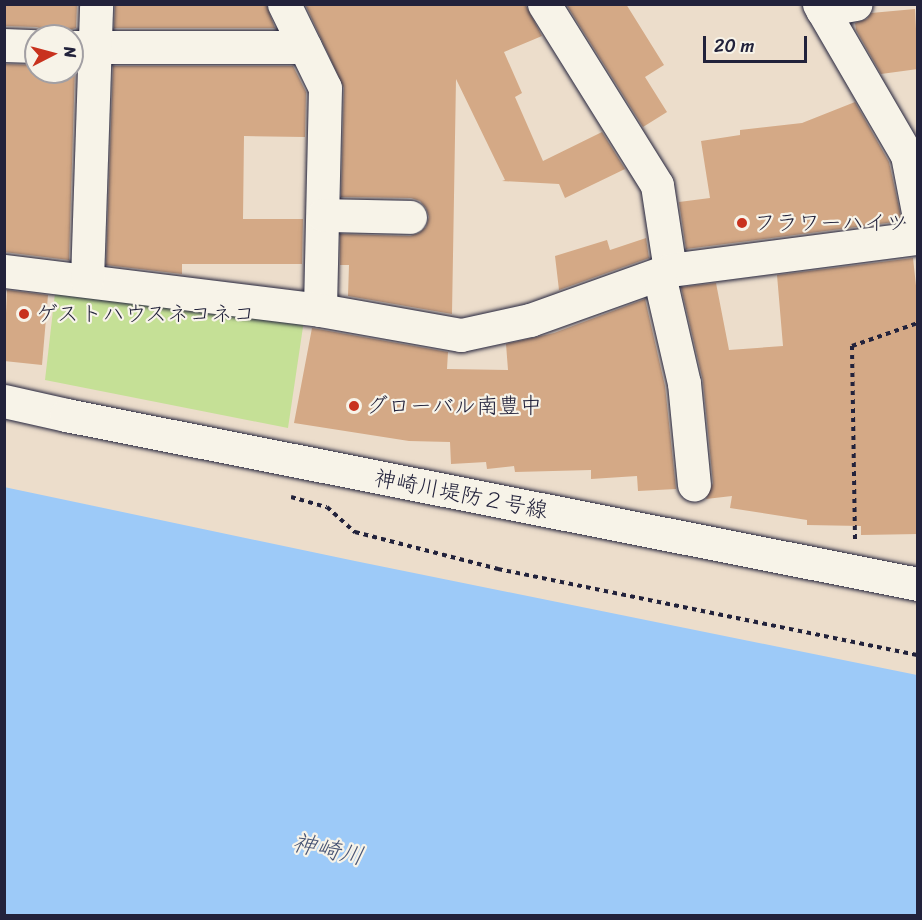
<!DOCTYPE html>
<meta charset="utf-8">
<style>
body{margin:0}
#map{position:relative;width:922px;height:920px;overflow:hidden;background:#ecddcb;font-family:Sriracha,"Klee One",sans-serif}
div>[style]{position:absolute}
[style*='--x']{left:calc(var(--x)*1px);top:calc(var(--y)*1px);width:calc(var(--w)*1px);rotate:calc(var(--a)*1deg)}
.green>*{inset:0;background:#c5e096}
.water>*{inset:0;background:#9dcaf8}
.building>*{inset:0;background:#d4a986}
.path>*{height:4px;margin-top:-2px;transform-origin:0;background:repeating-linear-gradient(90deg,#22223b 0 4.5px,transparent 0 9px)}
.roads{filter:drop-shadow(0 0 2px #22223b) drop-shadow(0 0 2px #22223b)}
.minor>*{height:33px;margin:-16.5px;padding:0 16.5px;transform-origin:16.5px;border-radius:16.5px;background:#f7f3e8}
.dots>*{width:16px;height:16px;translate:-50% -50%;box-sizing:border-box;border:3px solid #f7f3e8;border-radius:50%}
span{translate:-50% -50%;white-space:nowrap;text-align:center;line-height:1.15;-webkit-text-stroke:4.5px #f7f3e8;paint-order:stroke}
.poi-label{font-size:22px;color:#22223b}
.left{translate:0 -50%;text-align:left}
.street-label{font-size:22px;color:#22223b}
.water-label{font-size:24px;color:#475474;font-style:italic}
.frame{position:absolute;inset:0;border:6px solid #22223b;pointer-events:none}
.north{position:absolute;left:24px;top:24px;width:60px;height:60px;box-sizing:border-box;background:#f7f3e8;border:2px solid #a29fa3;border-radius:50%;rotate:84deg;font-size:16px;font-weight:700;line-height:24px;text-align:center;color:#22223b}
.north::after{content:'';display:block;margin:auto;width:21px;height:27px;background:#c8321e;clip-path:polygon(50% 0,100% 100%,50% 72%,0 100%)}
.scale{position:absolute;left:703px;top:36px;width:104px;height:27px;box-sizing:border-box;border:3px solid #22223b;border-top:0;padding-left:8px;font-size:18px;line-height:21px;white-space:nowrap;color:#22223b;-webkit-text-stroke:4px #f7f3e8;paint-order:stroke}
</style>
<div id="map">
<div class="green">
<i style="clip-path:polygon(55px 293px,304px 320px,288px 428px,45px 380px)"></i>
</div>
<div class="water">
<i style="clip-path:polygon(4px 487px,355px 561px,917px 675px,917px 915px,5px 915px)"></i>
</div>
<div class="building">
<i style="clip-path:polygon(4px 4px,77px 4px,76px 28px,65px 31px,59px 36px,52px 36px,45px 30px,37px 27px,4px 26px)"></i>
<i style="clip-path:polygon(115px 4px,266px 4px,275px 28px,114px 28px)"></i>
<i style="clip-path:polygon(305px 4px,525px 4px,542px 36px,504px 52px,522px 93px,515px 97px,543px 161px,602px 132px,625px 169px,565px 198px,559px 184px,502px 181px,505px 180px,456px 79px,452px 314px,348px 296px,349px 265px,340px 265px,340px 234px,410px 236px,419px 233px,426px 227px,429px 217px,426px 208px,420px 201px,411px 198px,341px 197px,344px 88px)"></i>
<i style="clip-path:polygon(566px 4px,626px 4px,664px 65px,645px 77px,667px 112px,643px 127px)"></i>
<i style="clip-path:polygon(915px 9px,918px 69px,881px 74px,856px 30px,855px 23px,867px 19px,871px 13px)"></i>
<i style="clip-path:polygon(4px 64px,36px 65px,36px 72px,72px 72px,72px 65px,75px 66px,69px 260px,4px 252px)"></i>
<i style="clip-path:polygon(113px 66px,293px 66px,306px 92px,305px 137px,244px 136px,243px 219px,303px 219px,302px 264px,182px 264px,182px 274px,106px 265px)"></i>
<i style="clip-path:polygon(855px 102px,889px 162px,902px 221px,686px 249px,679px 202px,710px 198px,701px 141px,740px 135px,740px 130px,802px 123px)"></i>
<i style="clip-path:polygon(646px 238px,649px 258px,559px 290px,555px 256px,607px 240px,610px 250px)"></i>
<i style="clip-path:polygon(913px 258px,918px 304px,918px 534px,861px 535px,861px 526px,807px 525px,807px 520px,730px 508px,732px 496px,706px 499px,713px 483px,703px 381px,681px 287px,716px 283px,729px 350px,783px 346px,777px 275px)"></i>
<i style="clip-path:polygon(7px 290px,48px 295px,42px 365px,4px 361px)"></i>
<i style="clip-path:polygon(645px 299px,665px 386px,676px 489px,638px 491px,637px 476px,591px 479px,591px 470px,515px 472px,514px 466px,487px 469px,486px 462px,451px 464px,450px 442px,409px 441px,294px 423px,312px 328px,448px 352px,447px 369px,508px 370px,506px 344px,554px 333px)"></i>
</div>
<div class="path">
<i style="--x:291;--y:497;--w:37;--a:16"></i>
<i style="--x:327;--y:507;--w:38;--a:42"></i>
<i style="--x:355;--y:532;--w:148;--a:14.5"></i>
<i style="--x:498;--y:569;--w:429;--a:11.6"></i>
<i style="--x:855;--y:539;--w:193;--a:-90.9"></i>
<i style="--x:852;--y:346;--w:70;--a:-19.2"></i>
</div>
<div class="roads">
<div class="minor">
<i style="--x:284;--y:4;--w:93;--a:64"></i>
<i style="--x:325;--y:88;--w:222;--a:91.3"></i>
<i style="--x:544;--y:4;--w:213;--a:58"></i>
<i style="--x:657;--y:185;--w:86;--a:81.3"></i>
<i style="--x:819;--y:4;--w:175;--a:59.8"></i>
<i style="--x:907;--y:155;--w:58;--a:79.1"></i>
<i style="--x:822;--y:10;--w:34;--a:-10"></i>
<i style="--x:4;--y:45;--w:32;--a:2"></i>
<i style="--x:74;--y:47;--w:231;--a:0"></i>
<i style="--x:323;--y:215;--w:87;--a:1.3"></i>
<i style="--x:4;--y:271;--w:318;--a:7"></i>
<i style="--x:320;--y:310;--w:143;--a:10.1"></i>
<i style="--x:461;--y:335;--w:71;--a:-12.3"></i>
<i style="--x:530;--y:320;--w:149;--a:-19.7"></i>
<i style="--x:670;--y:270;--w:250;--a:-7.4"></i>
<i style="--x:659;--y:275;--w:111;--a:77"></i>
<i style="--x:684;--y:383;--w:102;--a:84.4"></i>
<i style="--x:87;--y:280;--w:276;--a:-88.1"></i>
<i style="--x:4;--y:401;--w:64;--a:12.7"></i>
<i style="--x:66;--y:415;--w:869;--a:11.22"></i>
</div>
</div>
<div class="dots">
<i style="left:742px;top:223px;background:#c8321e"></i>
<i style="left:24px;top:314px;background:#c8321e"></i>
<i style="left:354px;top:406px;background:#c8321e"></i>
</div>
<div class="poi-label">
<span class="left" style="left:754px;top:223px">フラワーハイツ</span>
<span class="left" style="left:36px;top:314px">ゲストハウスネコネコ</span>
<span class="left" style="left:366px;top:406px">グローバル南豊中</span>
</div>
<div class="street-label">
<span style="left:461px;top:494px;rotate:11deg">神崎川堤防２号線</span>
</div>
<div class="water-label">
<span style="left:328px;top:850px;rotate:12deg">神崎川</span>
</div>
<div class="frame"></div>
<div class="north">N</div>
<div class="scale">20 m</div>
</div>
